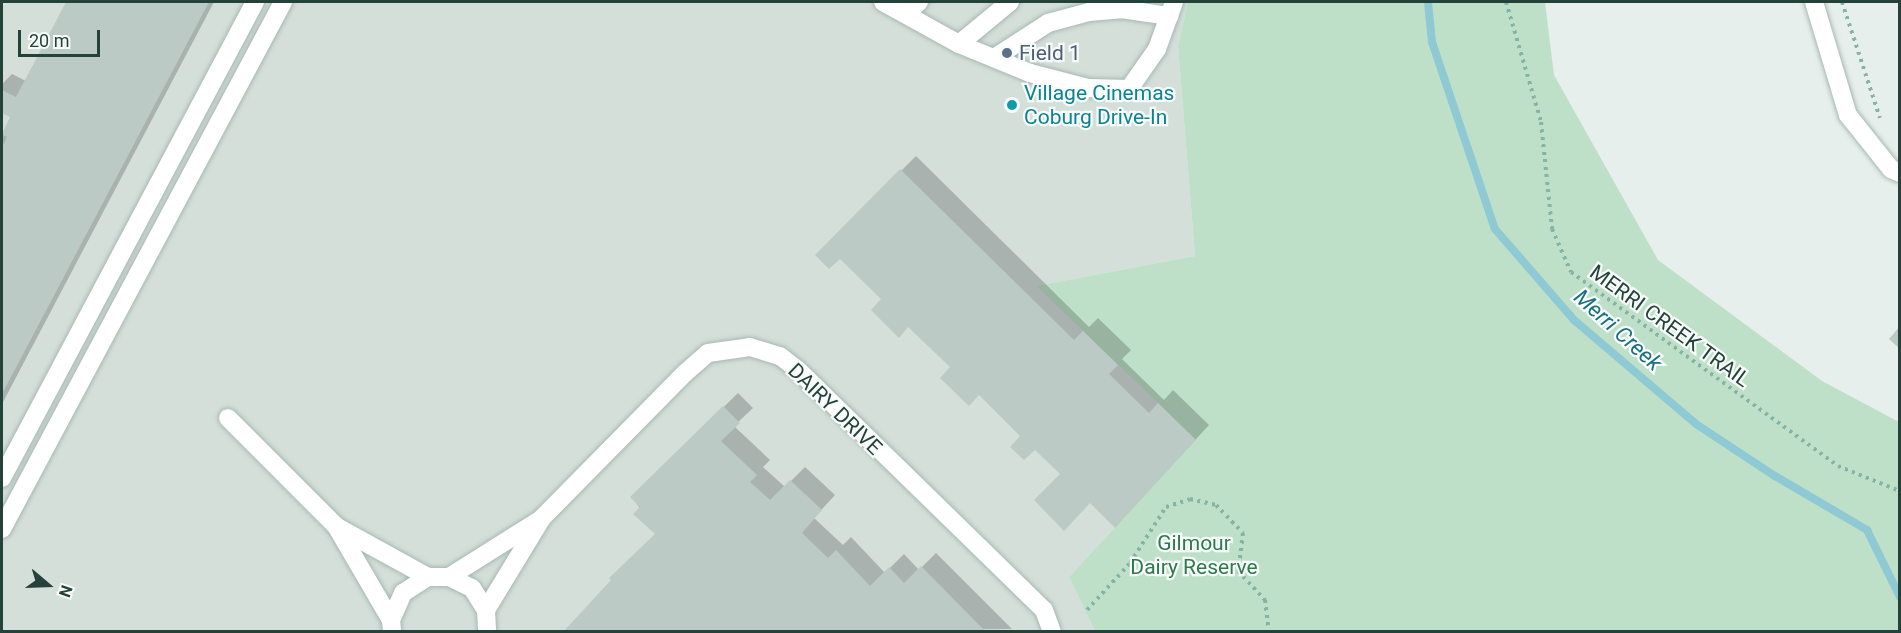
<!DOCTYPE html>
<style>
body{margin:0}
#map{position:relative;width:1901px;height:633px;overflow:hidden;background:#e6efeb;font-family:Roboto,sans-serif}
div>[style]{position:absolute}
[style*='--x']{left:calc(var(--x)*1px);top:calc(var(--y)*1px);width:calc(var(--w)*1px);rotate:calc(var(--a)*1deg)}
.built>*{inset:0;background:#d4dfda}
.green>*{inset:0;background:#bfe0c8}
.shadow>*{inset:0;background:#0003}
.stream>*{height:8px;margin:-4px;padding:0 4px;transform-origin:4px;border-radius:4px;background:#8ec9d4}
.building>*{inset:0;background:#bbcac4}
.path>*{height:4px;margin-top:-2px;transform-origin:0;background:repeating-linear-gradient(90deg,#86b3a5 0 3px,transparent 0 7.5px)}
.roads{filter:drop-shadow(0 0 2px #a8b8b2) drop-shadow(0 0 2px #a8b8b2)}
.minor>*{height:18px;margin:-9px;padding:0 9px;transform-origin:9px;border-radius:9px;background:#fff}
.dots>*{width:16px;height:16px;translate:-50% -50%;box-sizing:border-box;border:3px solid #f7fbf9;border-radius:50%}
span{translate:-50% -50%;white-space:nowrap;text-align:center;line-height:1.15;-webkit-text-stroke:4.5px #f7fbf9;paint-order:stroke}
.service-label{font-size:21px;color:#4e5e75}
.left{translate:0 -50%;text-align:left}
.culture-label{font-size:21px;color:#0d838f}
.street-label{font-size:21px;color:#24423a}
.park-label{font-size:21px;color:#2d7a4b}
.water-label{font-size:22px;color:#1c6f80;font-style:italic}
.frame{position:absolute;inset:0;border:3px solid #24423a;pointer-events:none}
.north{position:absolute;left:18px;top:555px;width:60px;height:60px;-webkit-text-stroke:4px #f7fbf9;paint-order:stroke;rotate:109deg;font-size:16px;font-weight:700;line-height:24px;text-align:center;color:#24423a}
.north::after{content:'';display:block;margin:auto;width:21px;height:27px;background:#24423a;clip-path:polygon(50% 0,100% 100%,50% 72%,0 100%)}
.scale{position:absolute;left:18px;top:30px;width:82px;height:27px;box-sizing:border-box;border:3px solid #24423a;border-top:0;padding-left:8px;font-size:18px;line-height:21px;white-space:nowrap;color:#24423a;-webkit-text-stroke:4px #f7fbf9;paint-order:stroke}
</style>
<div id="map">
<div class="built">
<i style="clip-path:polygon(2px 2px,1188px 2px,1178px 46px,1195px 256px,1036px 286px,1196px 440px,1069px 577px,1095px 631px,2px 631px)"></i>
</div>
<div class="green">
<i style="clip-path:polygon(1188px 2px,1545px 2px,1554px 75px,1658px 260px,1822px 381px,1899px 422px,1899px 631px,1095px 631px,1069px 577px,1196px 440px,1036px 286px,1195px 256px,1178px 46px)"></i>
</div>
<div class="shadow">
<i style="clip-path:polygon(68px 2px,214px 2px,2px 404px,2px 134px,5px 136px,12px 116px,2px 111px,2px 84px,12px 74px,26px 81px)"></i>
<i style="clip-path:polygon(916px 156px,1089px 327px,1098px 318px,1131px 350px,1122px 359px,1164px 400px,1173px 390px,1209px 425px,1129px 512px,1062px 474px,840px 257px,817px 255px)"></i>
<i style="clip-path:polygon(738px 393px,753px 408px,734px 426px,770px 460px,763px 467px,785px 487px,805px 467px,835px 495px,814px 518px,843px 545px,851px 537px,885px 573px,904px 554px,919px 570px,936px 553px,1012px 629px,565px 632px,657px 533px,632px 497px)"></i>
</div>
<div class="stream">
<i style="--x:1428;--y:2;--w:40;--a:84.3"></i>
<i style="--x:1432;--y:42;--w:197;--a:71.4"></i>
<i style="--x:1495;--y:229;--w:121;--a:49"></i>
<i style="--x:1574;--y:320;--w:160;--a:40.4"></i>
<i style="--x:1696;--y:424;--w:95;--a:33.4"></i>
<i style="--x:1775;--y:476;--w:107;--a:30.4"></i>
<i style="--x:1867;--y:530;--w:75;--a:63.8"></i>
</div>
<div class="building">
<i style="clip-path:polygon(66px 2px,209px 2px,2px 394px,2px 147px,7px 137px,2px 134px,10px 117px,2px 113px,2px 90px,16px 97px)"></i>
<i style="clip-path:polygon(900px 169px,1074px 340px,1083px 331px,1118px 365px,1109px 374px,1149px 413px,1158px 403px,1196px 440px,1115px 528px,1090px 503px,1064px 531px,1034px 500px,1060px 474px,1035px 450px,1024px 460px,1010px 447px,1020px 436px,979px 395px,969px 406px,940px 378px,950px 367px,908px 327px,899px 338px,871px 310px,881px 299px,840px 259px,829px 269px,815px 255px)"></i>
<i style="clip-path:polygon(1900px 326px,1900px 349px,1889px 339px)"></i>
<i style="clip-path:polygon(723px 406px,740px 423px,721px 441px,757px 475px,750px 482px,770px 500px,790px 480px,822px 510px,802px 533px,828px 558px,836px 550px,870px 586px,889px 567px,904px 583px,921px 566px,986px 632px,563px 632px,611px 580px,609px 578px,655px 534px,633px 514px,640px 507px,630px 497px)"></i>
</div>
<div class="path">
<i style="--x:1506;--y:2;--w:125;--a:73.7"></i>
<i style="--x:1541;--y:122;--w:108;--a:84.1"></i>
<i style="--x:1552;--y:229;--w:47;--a:66.2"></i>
<i style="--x:1571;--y:272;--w:330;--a:36"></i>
<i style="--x:1838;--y:466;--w:67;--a:22"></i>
<i style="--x:1842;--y:2;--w:122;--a:71.9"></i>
<i style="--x:1087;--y:610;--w:64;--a:-47.5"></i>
<i style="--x:1130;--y:563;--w:67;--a:-57.3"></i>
<i style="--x:1166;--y:507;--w:25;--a:-18"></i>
<i style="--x:1190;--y:499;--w:27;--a:13"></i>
<i style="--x:1216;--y:505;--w:39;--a:46"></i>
<i style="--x:1243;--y:533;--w:38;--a:97"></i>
<i style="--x:1238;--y:571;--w:40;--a:47"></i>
<i style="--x:1265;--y:600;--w:32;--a:83"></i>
</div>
<div class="roads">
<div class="minor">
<i style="--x:883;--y:2;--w:87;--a:28.9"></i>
<i style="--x:959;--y:44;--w:77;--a:22.2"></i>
<i style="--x:1030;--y:73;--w:60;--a:14.5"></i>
<i style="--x:1088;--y:88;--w:41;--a:1.4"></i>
<i style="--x:1129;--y:89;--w:49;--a:-55"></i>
<i style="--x:1157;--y:49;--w:50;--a:-70.1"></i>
<i style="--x:1814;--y:2;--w:118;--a:73.3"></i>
<i style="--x:1848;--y:115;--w:69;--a:51.5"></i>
<i style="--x:1891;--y:169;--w:10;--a:24"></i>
<i style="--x:906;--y:14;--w:18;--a:-43"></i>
<i style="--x:959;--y:44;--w:66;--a:-39.5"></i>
<i style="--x:994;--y:58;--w:64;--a:-32.9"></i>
<i style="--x:1048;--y:23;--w:42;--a:-15"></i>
<i style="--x:1089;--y:12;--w:32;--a:-5"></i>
<i style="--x:1121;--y:9;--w:49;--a:8.3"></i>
<i style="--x:228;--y:418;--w:153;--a:45"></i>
<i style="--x:336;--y:526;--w:109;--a:59.7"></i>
<i style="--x:2;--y:478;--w:539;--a:-62.01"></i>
<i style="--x:337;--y:527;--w:104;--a:28.8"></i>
<i style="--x:2;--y:529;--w:597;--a:-61.93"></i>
<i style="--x:449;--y:577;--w:105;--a:-32.2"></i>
<i style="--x:486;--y:610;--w:108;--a:-58.7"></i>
<i style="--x:542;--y:518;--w:204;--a:-45.4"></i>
<i style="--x:685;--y:373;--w:30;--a:-41"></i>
<i style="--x:708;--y:353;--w:42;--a:-8.1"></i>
<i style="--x:750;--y:347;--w:31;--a:17"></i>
<i style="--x:780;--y:356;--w:24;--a:38"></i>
<i style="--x:799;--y:371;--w:342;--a:44.3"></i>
<i style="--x:1044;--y:610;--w:23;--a:70"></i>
<i style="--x:392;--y:630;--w:10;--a:-96"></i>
<i style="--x:391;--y:620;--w:30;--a:-66"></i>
<i style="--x:403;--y:593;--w:30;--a:-33"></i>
<i style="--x:428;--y:577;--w:21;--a:0"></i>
<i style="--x:449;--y:577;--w:25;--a:26"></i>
<i style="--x:472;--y:588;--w:26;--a:58"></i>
<i style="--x:486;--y:610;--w:22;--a:87"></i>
</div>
</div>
<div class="dots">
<i style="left:1007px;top:53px;background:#5c6f8a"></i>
<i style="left:1012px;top:105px;background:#0f9aa8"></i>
</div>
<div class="service-label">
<span class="left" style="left:1019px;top:53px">Field 1</span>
</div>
<div class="culture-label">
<span class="left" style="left:1024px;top:105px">Village Cinemas<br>Coburg Drive-In</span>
</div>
<div class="street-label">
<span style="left:1670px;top:326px;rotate:36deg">MERRI CREEK TRAIL</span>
<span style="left:835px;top:409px;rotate:44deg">DAIRY DRIVE</span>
</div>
<div class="park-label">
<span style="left:1194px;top:555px">Gilmour<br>Dairy Reserve</span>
</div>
<div class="water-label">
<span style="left:1618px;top:330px;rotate:42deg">Merri Creek</span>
</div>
<div class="frame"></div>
<div class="north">N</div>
<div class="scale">20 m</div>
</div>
